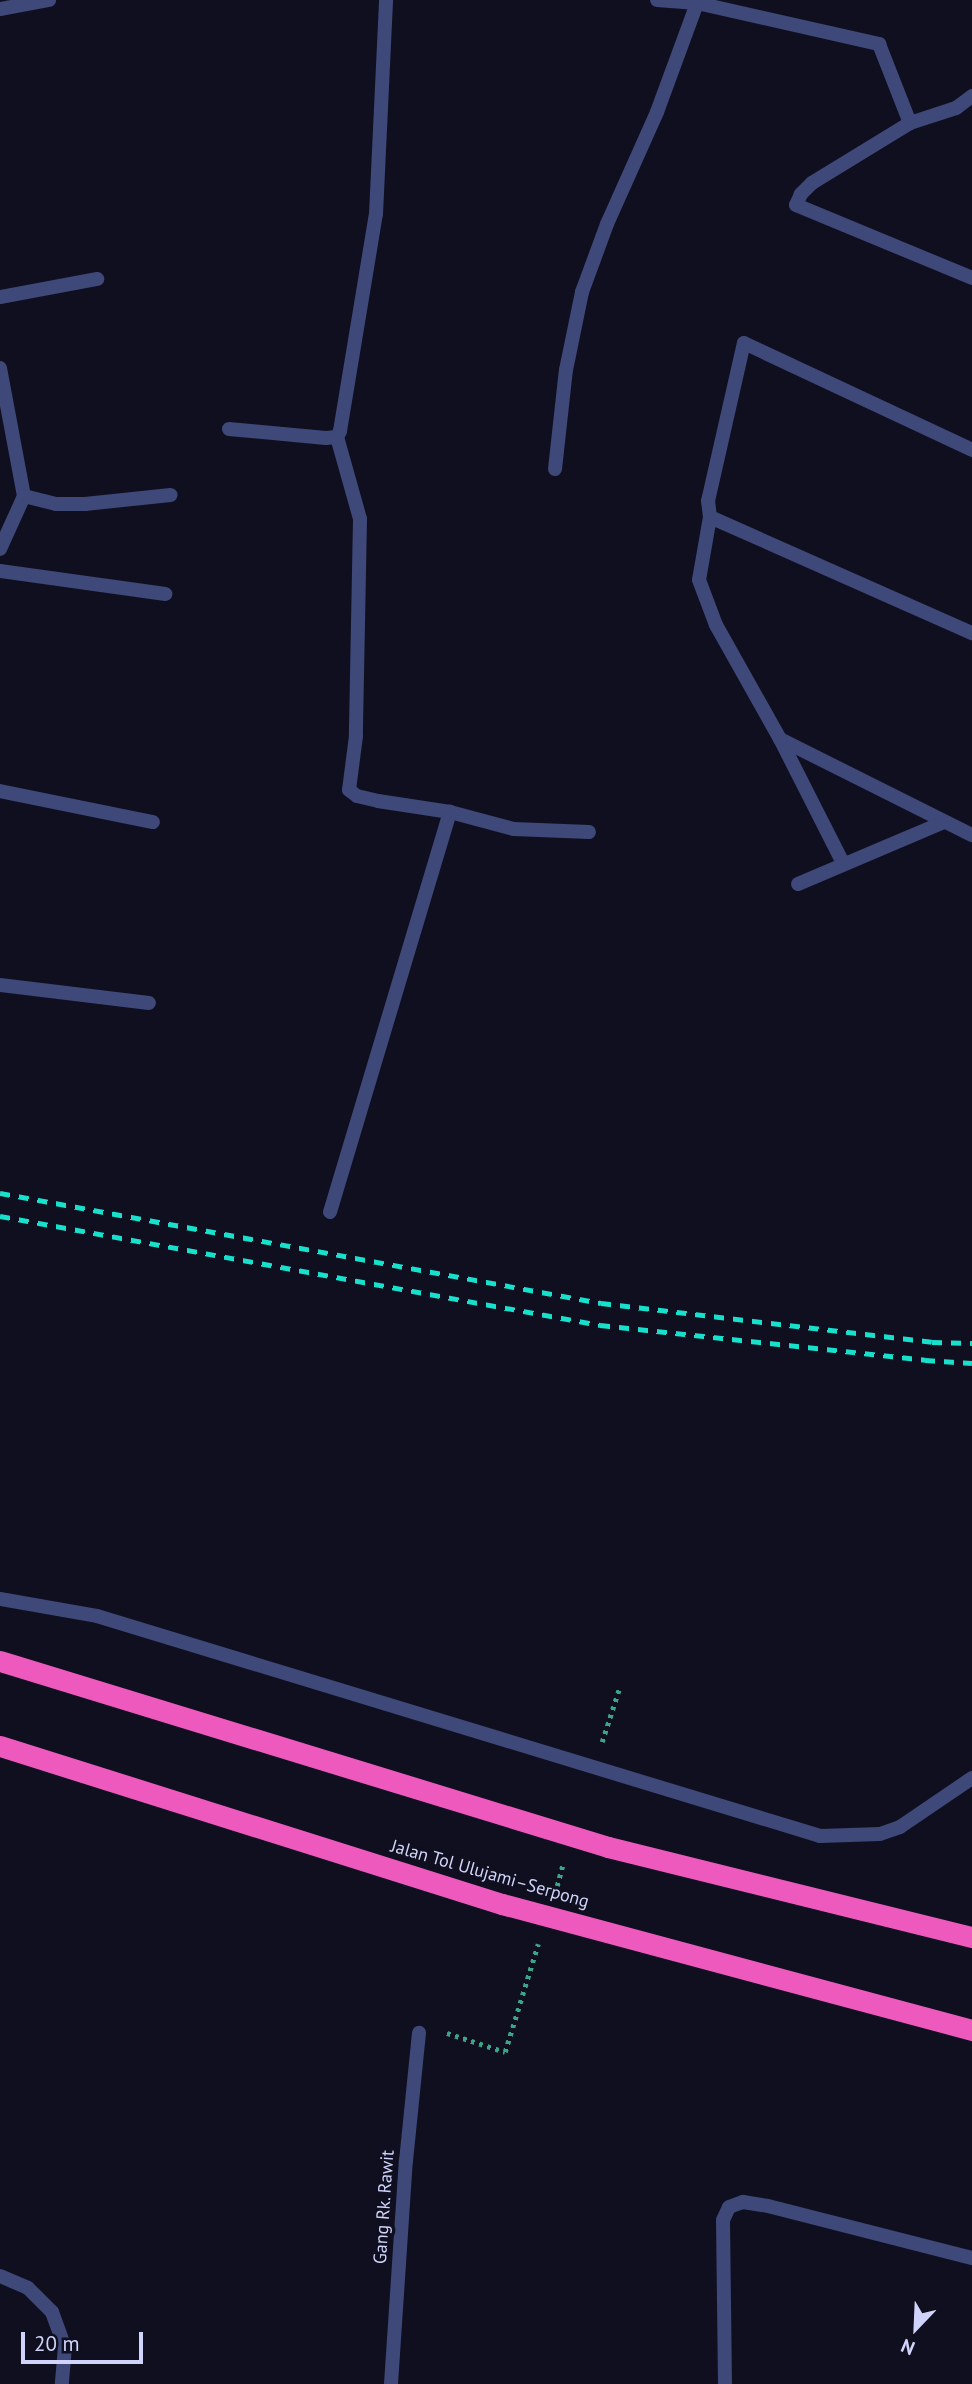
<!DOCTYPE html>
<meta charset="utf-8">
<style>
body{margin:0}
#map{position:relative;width:972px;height:2384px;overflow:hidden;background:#0f0f1f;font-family:"PT Sans",sans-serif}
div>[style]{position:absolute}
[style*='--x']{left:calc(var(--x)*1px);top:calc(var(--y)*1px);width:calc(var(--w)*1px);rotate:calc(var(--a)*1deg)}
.path>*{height:4.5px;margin-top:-2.25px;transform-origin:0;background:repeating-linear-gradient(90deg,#3aa589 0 3.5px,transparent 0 8.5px)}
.service>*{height:14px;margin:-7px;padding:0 7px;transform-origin:7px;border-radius:7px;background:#3e4879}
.minor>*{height:14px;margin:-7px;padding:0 7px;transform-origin:7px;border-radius:7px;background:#3e4879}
.motorway>*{height:21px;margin:-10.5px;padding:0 10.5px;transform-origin:10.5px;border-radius:10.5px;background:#ee59be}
.rail>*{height:5px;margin-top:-2.5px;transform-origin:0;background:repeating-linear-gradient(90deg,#17e0cc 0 10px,transparent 0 19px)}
span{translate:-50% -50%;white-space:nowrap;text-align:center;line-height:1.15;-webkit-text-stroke:7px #0f0f1f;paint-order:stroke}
.street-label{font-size:18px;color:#d1d4fa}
.north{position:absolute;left:881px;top:2293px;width:70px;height:70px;-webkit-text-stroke:5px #0f0f1f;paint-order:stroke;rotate:203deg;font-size:19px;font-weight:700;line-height:28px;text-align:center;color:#d1d4fa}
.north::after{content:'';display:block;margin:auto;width:24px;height:32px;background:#d1d4fa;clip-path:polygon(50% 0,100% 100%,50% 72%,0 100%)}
.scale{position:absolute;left:21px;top:2332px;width:122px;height:32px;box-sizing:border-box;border:4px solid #d1d4fa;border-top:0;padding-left:9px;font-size:21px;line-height:24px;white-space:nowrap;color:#d1d4fa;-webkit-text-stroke:5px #0f0f1f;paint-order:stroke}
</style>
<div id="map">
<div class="path">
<i style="--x:602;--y:1742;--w:59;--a:-72.2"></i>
<i style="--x:557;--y:1886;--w:23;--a:-75"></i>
<i style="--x:447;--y:2033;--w:61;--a:18.1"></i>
<i style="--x:505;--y:2052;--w:113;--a:-73"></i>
</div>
<div class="service">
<i style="--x:0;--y:1599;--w:98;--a:9.9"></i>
<i style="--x:97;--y:1616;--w:756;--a:16.92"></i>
<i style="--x:820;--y:1836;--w:60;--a:-1.9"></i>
<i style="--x:880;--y:1834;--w:21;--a:-19"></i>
<i style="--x:900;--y:1827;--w:87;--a:-34.2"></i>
</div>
<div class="minor">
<i style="--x:657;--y:0;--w:40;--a:4.3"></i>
<i style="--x:697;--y:3;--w:187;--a:12.7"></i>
<i style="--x:879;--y:44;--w:85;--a:68.6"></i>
<i style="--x:0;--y:9;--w:50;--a:-10.4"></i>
<i style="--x:972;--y:96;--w:20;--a:143"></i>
<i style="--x:956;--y:108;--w:48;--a:161.9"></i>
<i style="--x:910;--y:123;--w:115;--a:148.5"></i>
<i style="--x:812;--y:183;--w:16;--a:135"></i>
<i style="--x:801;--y:194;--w:12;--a:114"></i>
<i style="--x:796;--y:205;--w:191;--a:22.5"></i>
<i style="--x:0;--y:297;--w:99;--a:-10.5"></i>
<i style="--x:0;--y:368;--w:130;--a:79.4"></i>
<i style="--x:24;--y:496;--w:33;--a:14"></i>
<i style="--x:56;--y:504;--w:29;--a:0"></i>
<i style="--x:85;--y:504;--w:86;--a:-6"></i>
<i style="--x:229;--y:429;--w:97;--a:5.3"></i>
<i style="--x:326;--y:438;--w:11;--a:-5"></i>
<i style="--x:337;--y:437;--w:7;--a:-63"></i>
<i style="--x:340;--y:431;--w:220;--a:-80.6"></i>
<i style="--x:376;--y:214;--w:214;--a:-87.3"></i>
<i style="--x:337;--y:437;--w:85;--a:74.3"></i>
<i style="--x:360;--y:519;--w:217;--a:91.1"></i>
<i style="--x:356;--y:736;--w:54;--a:97.4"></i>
<i style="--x:349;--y:790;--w:10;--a:37"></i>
<i style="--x:357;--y:796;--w:22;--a:13"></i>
<i style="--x:378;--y:801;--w:73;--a:8.7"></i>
<i style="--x:450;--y:812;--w:66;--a:14.9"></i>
<i style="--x:514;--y:829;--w:75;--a:2.3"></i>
<i style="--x:555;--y:469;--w:100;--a:-83.7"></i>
<i style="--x:566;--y:370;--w:80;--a:-78.4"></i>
<i style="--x:582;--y:292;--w:72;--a:-69.8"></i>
<i style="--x:607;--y:224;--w:123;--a:-65.9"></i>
<i style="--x:657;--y:112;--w:116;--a:-69.8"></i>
<i style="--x:710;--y:517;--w:287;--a:23.9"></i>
<i style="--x:0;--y:549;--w:58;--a:-65.6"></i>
<i style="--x:0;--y:571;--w:167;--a:7.9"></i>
<i style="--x:780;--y:739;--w:215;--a:26.6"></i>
<i style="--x:0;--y:791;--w:156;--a:11.5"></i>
<i style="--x:843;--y:863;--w:139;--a:-116.9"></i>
<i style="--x:780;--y:739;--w:131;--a:-119.3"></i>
<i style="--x:716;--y:625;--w:48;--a:-110.7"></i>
<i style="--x:699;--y:580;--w:64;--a:-80.1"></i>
<i style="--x:710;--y:517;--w:16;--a:-97"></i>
<i style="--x:708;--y:501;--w:162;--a:-77.2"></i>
<i style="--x:744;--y:343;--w:252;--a:25.1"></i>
<i style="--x:798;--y:884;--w:159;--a:-23"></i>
<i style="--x:0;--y:985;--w:150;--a:6.9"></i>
<i style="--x:330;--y:1212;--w:418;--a:-73.3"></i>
<i style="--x:0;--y:2276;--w:30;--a:23"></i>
<i style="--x:28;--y:2288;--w:34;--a:45"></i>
<i style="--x:52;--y:2312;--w:37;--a:70"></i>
<i style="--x:65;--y:2347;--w:37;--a:95"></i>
<i style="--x:391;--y:2384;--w:224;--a:-86.2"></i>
<i style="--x:406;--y:2161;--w:129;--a:-84.2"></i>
<i style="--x:725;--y:2384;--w:164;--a:-90.7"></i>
<i style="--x:723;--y:2220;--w:14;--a:-65"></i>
<i style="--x:729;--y:2207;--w:15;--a:-20"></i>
<i style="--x:743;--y:2202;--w:25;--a:9"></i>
<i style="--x:768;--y:2206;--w:211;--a:14.3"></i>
</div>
<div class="motorway">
<i style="--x:0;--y:1661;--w:636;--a:17.01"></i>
<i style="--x:608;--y:1847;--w:375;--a:13.9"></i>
<i style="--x:0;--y:1746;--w:526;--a:17.47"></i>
<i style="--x:502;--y:1904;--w:487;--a:15"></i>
</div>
<div class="rail">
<i style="--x:0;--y:1193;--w:611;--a:10.37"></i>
<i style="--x:601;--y:1303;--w:333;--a:6.7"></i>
<i style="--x:932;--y:1342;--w:40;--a:1.4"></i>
<i style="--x:0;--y:1216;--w:610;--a:10.3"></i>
<i style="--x:600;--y:1325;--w:327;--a:6.1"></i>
<i style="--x:925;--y:1360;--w:47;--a:3.7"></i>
</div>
<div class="street-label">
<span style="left:490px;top:1874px;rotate:16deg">Jalan Tol Ulujami–Serpong</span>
<span style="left:384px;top:2207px;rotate:-86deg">Gang Rk. Rawit</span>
</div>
<div class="north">N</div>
<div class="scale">20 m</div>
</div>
